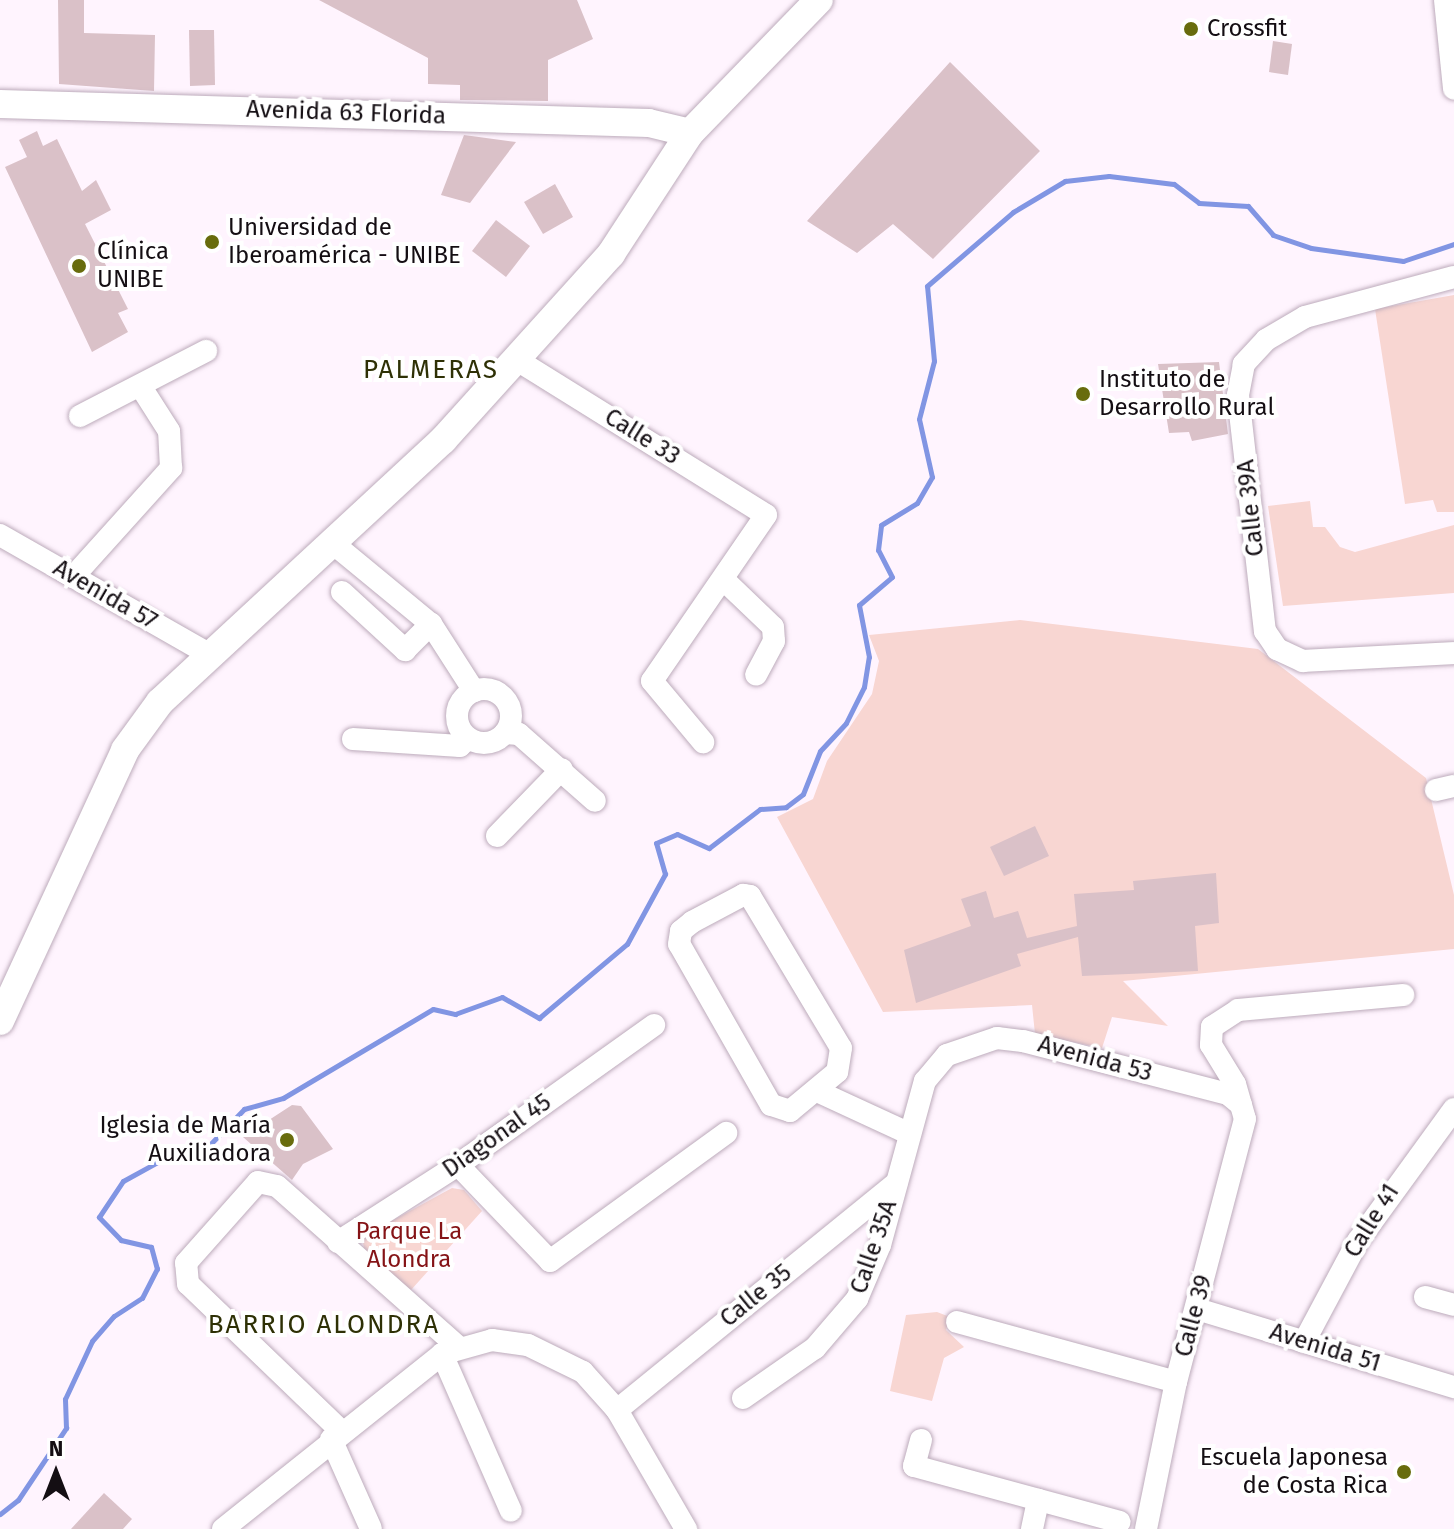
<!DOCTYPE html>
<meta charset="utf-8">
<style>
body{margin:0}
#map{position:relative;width:1454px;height:1529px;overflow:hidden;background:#fff4fe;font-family:"Fira Sans",sans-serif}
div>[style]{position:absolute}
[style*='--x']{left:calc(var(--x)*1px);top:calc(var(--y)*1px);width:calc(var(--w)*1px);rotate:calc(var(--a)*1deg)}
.green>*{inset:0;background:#f8d6d2}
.stream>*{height:5px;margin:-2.5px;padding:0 2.5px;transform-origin:2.5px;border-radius:2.5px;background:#8195e3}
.building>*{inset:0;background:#dac1c8}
.roads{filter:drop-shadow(0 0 2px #bdabbb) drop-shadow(0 0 2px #bdabbb)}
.minor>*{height:22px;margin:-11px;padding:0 11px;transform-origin:11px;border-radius:11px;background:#fff}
.minor>.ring{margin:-11px;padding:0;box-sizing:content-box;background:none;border:22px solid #fff;border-radius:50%}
.major>*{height:28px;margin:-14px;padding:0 14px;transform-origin:14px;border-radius:14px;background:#fff}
.dots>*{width:22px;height:22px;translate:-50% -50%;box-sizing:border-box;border:4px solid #fff;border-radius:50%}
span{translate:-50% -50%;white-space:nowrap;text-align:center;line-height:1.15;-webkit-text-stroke:8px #fff;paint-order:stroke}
.poi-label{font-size:24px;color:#140e13}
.left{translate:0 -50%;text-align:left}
.right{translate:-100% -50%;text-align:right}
.street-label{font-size:24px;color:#140e13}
.park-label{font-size:24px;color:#851316}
.neighbourhood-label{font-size:26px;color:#2e3005;letter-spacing:2px}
.north{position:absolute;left:16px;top:1433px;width:80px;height:80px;-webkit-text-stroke:6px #fff;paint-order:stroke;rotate:0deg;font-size:22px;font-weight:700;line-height:32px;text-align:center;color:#140e13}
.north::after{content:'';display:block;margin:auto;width:28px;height:36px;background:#140e13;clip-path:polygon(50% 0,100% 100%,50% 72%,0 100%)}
</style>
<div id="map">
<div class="green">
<i style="clip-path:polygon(1454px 295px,1454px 512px,1437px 512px,1433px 500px,1405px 504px,1375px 309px)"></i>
<i style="clip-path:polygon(1310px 501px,1313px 527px,1325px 527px,1340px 547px,1355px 552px,1454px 525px,1454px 593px,1283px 606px,1268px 506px)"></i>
<i style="clip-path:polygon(1020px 620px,1258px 649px,1426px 778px,1454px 895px,1454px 949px,1123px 981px,1168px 1026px,1112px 1017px,1102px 1048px,1035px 1034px,1032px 1005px,883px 1012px,777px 817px,813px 799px,827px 761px,872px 694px,879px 661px,869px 635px)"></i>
<i style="clip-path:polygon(452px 1188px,464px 1190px,482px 1211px,411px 1290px,365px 1254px,362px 1237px)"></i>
<i style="clip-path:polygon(937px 1312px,950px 1317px,946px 1330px,964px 1347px,944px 1358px,932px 1401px,890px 1391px,906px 1315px)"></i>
</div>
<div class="stream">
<i style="--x:0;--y:1514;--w:23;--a:-38"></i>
<i style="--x:18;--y:1500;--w:87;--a:-56.3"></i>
<i style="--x:66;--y:1428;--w:29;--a:-92"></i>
<i style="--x:65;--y:1399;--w:64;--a:-65"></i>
<i style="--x:92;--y:1341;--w:33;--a:-49"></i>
<i style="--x:114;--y:1316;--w:33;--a:-33"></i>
<i style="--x:142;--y:1298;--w:33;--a:-63"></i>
<i style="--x:157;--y:1269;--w:23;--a:-105"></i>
<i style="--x:151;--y:1247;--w:31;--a:-167"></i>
<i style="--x:121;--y:1240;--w:32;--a:-134"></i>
<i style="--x:99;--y:1217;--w:43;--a:-56.3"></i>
<i style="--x:123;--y:1181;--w:46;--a:-28.8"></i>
<i style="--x:163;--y:1159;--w:34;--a:-2"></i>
<i style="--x:197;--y:1158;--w:68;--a:-46.2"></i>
<i style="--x:244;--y:1109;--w:41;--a:-15.8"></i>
<i style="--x:283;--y:1098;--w:174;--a:-30.7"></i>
<i style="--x:433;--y:1009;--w:23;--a:13"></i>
<i style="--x:455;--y:1014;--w:50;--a:-19.9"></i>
<i style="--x:502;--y:997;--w:43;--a:29.6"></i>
<i style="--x:539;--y:1018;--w:115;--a:-40.1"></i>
<i style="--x:627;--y:944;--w:80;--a:-61.5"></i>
<i style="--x:665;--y:874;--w:32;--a:-106"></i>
<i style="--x:656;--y:843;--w:23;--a:-23"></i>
<i style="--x:677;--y:834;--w:35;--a:24"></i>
<i style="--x:709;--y:848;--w:64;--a:-37.4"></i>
<i style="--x:760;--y:809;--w:26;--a:-4"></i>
<i style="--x:786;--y:807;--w:21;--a:-37"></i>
<i style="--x:803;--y:794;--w:46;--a:-68.4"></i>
<i style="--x:820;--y:751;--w:38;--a:-47"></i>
<i style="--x:846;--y:723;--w:40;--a:-63.4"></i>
<i style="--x:864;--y:687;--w:30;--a:-81"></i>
<i style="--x:869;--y:657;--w:53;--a:-100.9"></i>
<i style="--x:859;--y:605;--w:43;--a:-40.3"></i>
<i style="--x:892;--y:577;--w:30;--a:-117"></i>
<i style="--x:878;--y:550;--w:25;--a:-83"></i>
<i style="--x:881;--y:525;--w:42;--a:-31.4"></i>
<i style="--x:917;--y:503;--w:30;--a:-60"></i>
<i style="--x:932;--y:477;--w:59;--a:-102.6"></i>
<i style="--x:919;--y:419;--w:60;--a:-75.5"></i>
<i style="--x:934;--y:361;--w:75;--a:-95.3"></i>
<i style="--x:927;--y:286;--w:113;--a:-40.7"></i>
<i style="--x:1013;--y:212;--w:61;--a:-30.8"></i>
<i style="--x:1065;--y:181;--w:44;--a:-6.5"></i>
<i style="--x:1109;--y:176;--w:65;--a:7"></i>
<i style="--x:1174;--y:184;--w:31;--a:37"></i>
<i style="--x:1199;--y:203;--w:49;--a:3.5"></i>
<i style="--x:1248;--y:206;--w:38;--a:49"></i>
<i style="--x:1273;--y:235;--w:40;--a:18.9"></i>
<i style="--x:1311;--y:248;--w:93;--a:8"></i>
<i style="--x:1403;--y:261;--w:54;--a:-18.4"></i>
</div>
<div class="building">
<i style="clip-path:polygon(58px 0,84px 0,84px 33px,155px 35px,154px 91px,59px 84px)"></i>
<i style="clip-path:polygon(319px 0,577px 0,593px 39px,548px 60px,548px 101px,460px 100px,460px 85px,428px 84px,428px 58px)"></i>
<i style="clip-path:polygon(189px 30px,214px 30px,215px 85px,190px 86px)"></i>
<i style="clip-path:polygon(1273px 41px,1292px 44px,1288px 75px,1269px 72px)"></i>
<i style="clip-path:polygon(950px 62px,1040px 151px,933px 259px,893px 224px,857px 253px,807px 221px)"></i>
<i style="clip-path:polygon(37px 131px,43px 146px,57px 139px,82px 191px,96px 180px,111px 210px,85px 224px,128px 309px,118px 313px,128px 332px,92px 352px,5px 167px,27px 157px,19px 140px)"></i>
<i style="clip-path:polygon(464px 135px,516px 142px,470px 203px,441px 195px)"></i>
<i style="clip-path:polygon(555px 184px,573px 217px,543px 234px,524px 202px)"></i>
<i style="clip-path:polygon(496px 220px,530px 246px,506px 277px,472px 251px)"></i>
<i style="clip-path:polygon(1219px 362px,1228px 434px,1192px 441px,1189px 432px,1169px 433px,1158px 364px)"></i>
<i style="clip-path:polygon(1035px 826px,1049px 856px,1004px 876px,990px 847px)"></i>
<i style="clip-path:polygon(1216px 873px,1219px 923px,1195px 926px,1198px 971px,1082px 976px,1078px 937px,1017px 954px,1021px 966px,916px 1003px,904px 950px,971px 926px,961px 899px,986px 891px,994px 918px,1018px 911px,1027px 938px,1077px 926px,1074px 894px,1134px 890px,1133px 881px)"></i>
<i style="clip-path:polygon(292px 1105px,301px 1106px,333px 1149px,303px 1164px,292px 1180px,243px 1137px)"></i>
<i style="clip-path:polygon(104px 1493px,132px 1519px,123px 1529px,71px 1529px)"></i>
</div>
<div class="roads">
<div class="minor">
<i style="--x:1445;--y:0;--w:89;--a:84.2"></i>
<i style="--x:1454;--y:277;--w:154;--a:165"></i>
<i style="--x:1305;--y:317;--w:45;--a:149.5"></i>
<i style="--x:1266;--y:340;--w:33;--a:133"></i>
<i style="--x:1244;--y:364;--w:32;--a:101"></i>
<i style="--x:1238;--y:395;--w:238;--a:83.5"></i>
<i style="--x:1265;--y:631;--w:22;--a:56"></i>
<i style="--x:1277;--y:649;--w:29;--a:25"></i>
<i style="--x:1303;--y:661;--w:151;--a:-3"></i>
<i style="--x:517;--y:360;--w:293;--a:31.9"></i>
<i style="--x:766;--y:515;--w:201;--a:124.5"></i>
<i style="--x:652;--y:681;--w:80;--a:50.1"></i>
<i style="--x:80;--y:416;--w:142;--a:-27.3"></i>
<i style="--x:0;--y:535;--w:242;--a:29.7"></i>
<i style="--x:335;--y:545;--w:124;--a:39.5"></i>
<i style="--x:431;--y:624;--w:80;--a:57.3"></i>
<i style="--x:73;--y:577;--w:147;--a:-48"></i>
<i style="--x:171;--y:468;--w:37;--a:-93"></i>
<i style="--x:169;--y:431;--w:52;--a:-122.5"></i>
<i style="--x:725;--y:581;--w:66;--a:43.8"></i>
<i style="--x:773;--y:627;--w:14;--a:86"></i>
<i style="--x:774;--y:641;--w:38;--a:118"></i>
<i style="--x:342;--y:592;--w:86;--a:42.6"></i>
<i style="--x:405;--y:650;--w:37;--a:-45"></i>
<i class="ring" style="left:457px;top:689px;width:32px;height:32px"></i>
<i style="--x:505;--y:733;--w:14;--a:4"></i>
<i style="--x:519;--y:734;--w:101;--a:41.4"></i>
<i style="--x:353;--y:739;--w:107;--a:3.7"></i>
<i style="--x:460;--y:746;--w:11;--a:-45"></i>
<i style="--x:1436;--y:790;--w:18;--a:-13"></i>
<i style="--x:497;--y:836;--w:93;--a:-45.9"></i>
<i style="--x:743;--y:895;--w:7;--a:8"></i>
<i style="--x:750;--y:896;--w:177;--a:59.1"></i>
<i style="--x:841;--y:1048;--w:24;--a:99"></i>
<i style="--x:837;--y:1072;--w:61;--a:140.3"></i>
<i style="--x:790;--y:1111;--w:20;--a:-162"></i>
<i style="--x:771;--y:1105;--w:185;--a:-119.7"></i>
<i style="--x:679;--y:944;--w:13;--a:-81"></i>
<i style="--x:681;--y:931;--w:14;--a:-39"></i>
<i style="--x:692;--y:922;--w:58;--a:-27.9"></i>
<i style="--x:819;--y:1092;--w:100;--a:24.8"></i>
<i style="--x:458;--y:1165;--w:133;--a:46.2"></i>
<i style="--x:550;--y:1261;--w:218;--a:-36"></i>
<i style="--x:338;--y:1242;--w:143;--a:-32.7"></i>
<i style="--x:458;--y:1165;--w:241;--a:-35.5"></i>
<i style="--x:1425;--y:1297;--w:30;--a:15"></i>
<i style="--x:1197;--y:1309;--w:269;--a:16.9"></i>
<i style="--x:957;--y:1322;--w:227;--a:15.3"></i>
<i style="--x:1304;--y:1342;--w:115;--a:-61.9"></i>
<i style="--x:1358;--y:1241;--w:163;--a:-54"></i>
<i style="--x:442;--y:1354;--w:171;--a:66.3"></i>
<i style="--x:743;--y:1398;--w:88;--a:-34.8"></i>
<i style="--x:815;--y:1348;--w:65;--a:-49.4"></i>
<i style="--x:857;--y:1299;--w:59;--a:-66.9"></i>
<i style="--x:880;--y:1245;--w:170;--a:-74.7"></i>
<i style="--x:925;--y:1081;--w:34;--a:-50"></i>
<i style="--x:947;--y:1055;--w:53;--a:-18.8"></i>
<i style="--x:997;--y:1038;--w:26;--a:7"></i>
<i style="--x:1023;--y:1041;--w:212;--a:14.5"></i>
<i style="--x:1228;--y:1094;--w:17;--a:40"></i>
<i style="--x:617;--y:1410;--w:360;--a:-39.1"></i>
<i style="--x:341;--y:1431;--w:212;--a:-136.1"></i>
<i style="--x:188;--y:1284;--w:21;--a:-95"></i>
<i style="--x:186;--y:1263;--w:108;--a:-48.4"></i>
<i style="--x:258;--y:1182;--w:19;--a:12"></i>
<i style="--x:277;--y:1186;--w:241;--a:41.6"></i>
<i style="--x:331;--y:1439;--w:98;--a:66"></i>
<i style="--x:921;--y:1440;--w:27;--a:105"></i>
<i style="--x:914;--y:1466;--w:213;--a:15.2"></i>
<i style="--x:223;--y:1529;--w:280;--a:-38.6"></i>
<i style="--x:442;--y:1354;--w:52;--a:-15.6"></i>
<i style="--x:492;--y:1340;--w:36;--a:8"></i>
<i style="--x:528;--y:1345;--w:61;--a:26.1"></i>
<i style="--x:583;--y:1372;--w:51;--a:48.2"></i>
<i style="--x:617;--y:1410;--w:138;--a:59.9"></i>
<i style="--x:1032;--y:1529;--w:30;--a:-78"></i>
<i style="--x:1146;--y:1529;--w:150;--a:-78.5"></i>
<i style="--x:1176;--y:1382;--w:272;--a:-75.3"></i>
<i style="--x:1245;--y:1119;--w:36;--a:-106"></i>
<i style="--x:1235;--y:1084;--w:46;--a:-121.6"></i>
<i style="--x:1211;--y:1045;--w:18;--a:-87"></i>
<i style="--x:1212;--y:1027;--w:31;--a:-33"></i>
<i style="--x:1238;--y:1010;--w:166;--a:-5.2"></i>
</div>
<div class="major">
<i style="--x:0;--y:104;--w:649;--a:1.68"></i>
<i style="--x:649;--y:123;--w:42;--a:13.7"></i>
<i style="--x:0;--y:1021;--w:298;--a:-65.2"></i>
<i style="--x:125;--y:750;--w:59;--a:-53.9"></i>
<i style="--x:160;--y:702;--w:386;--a:-42.8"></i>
<i style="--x:443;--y:440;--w:251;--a:-47.9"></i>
<i style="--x:611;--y:254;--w:145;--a:-56.9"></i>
<i style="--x:690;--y:133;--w:185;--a:-45.9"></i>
</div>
</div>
<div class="dots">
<i style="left:1191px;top:29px;background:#686c0d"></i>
<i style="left:212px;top:242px;background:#686c0d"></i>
<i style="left:79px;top:266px;background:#686c0d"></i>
<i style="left:1083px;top:394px;background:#686c0d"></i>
<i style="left:287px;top:1140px;background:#686c0d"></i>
<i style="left:1404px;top:1472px;background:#686c0d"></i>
</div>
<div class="poi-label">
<span class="left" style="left:1207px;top:29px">Crossfit</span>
<span class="left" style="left:228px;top:242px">Universidad de<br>Iberoamérica - UNIBE</span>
<span class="left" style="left:97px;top:266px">Clínica<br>UNIBE</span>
<span class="left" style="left:1099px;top:394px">Instituto de<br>Desarrollo Rural</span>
<span class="right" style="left:271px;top:1140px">Iglesia de María<br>Auxiliadora</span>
<span class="right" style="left:1388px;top:1472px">Escuela Japonesa<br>de Costa Rica</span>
</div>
<div class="street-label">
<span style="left:346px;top:113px;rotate:2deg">Avenida 63 Florida</span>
<span style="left:642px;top:437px;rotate:32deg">Calle 33</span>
<span style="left:1251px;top:508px;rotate:-96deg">Calle 39A</span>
<span style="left:105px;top:595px;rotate:30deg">Avenida 57</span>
<span style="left:1095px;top:1059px;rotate:15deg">Avenida 53</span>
<span style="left:497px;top:1136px;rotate:-35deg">Diagonal 45</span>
<span style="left:1372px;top:1221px;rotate:-58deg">Calle 41</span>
<span style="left:874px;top:1247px;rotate:-71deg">Calle 35A</span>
<span style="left:756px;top:1296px;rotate:-39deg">Calle 35</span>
<span style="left:1194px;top:1316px;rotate:-75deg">Calle 39</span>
<span style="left:1325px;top:1348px;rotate:17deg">Avenida 51</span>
</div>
<div class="park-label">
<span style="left:409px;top:1246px">Parque La<br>Alondra</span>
</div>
<div class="neighbourhood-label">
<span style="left:431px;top:370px">PALMERAS</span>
<span style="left:324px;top:1325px">BARRIO ALONDRA</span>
</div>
<div class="north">N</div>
</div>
